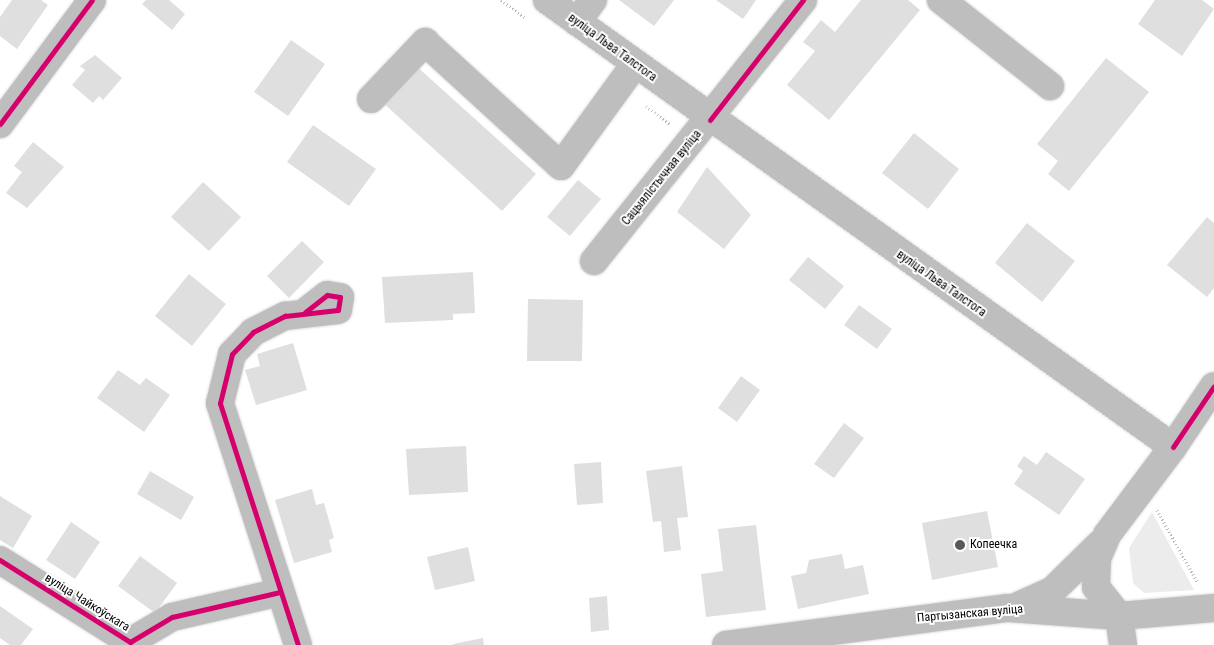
<!DOCTYPE html>
<meta charset="utf-8">
<style>
body{margin:0}
#map{position:relative;width:1214px;height:645px;overflow:hidden;background:#fff;font-family:"Roboto Condensed",sans-serif}
div>[style]{position:absolute}
[style*='--x']{left:calc(var(--x)*1px);top:calc(var(--y)*1px);width:calc(var(--w)*1px);rotate:calc(var(--a)*1deg)}
.green>*{inset:0;background:#ececec}
.building>*{inset:0;background:#dfdfdf}
.path>*{height:3px;margin-top:-1.5px;transform-origin:0;background:repeating-linear-gradient(90deg,#b9b9b9 0 1px,transparent 0 3.5px)}
.roads{filter:drop-shadow(0 0 1px #dbdbdb) drop-shadow(0 0 1px #dbdbdb)}
.minor>*{height:28px;margin:-14px;padding:0 14px;transform-origin:14px;border-radius:14px;background:#bebebe}
.major>*{height:28px;margin:-14px;padding:0 14px;transform-origin:14px;border-radius:14px;background:#bebebe}
.cycleway>*{height:5px;margin:-2.5px;padding:0 2.5px;transform-origin:2.5px;border-radius:2.5px;background:#d6006c}
.dots>*{width:14px;height:14px;translate:-50% -50%;box-sizing:border-box;border:2px solid #fff;border-radius:50%}
span{translate:-50% -50%;white-space:nowrap;text-align:center;line-height:1.15;-webkit-text-stroke:4px #fff;paint-order:stroke}
.street-label{font-size:12px;color:#000}
.poi-label{font-size:12px;color:#000}
.left{translate:0 -50%;text-align:left}
</style>
<div id="map">
<div class="green">
<i style="clip-path:polygon(1152px 512px,1194px 590px,1144px 593px,1133px 583px,1129px 548px)"></i>
</div>
<div class="building">
<i style="clip-path:polygon(12px 0,41px 0,48px 5px,17px 49px,0 36px,0 17px)"></i>
<i style="clip-path:polygon(146px 0,169px 0,185px 14px,172px 30px,142px 4px)"></i>
<i style="clip-path:polygon(619px 0,674px 0,654px 26px)"></i>
<i style="clip-path:polygon(716px 0,756px 0,743px 19px)"></i>
<i style="clip-path:polygon(861px 0,908px 0,920px 10px,829px 120px,787px 85px,815px 51px,803px 42px,821px 20px,835px 32px)"></i>
<i style="clip-path:polygon(1155px 0,1202px 0,1214px 9px,1182px 56px,1138px 24px)"></i>
<i style="clip-path:polygon(291px 40px,325px 64px,288px 116px,254px 92px)"></i>
<i style="clip-path:polygon(95px 55px,122px 78px,103px 100px,99px 96px,93px 103px,72px 85px,85px 70px,80px 66px)"></i>
<i style="clip-path:polygon(1106px 58px,1149px 92px,1069px 191px,1048px 174px,1058px 161px,1037px 144px)"></i>
<i style="clip-path:polygon(414px 64px,536px 174px,502px 211px,381px 101px)"></i>
<i style="clip-path:polygon(313px 125px,376px 169px,349px 206px,287px 162px)"></i>
<i style="clip-path:polygon(914px 133px,959px 169px,928px 209px,882px 173px)"></i>
<i style="clip-path:polygon(33px 142px,64px 167px,27px 208px,6px 193px,22px 172px,14px 166px)"></i>
<i style="clip-path:polygon(707px 167px,751px 215px,724px 249px,677px 212px)"></i>
<i style="clip-path:polygon(578px 180px,601px 199px,570px 236px,547px 217px)"></i>
<i style="clip-path:polygon(203px 182px,241px 217px,209px 251px,171px 217px)"></i>
<i style="clip-path:polygon(1207px 217px,1214px 223px,1214px 288px,1207px 297px,1167px 265px)"></i>
<i style="clip-path:polygon(1027px 223px,1075px 261px,1042px 302px,995px 263px)"></i>
<i style="clip-path:polygon(302px 241px,324px 262px,289px 298px,267px 276px)"></i>
<i style="clip-path:polygon(808px 257px,844px 286px,825px 309px,789px 280px)"></i>
<i style="clip-path:polygon(473px 272px,475px 313px,453px 314px,453px 320px,385px 323px,382px 277px)"></i>
<i style="clip-path:polygon(189px 274px,226px 304px,192px 346px,155px 316px)"></i>
<i style="clip-path:polygon(528px 299px,583px 300px,582px 361px,527px 361px)"></i>
<i style="clip-path:polygon(859px 305px,892px 329px,877px 349px,844px 325px)"></i>
<i style="clip-path:polygon(293px 343px,307px 390px,256px 405px,245px 370px,260px 366px,257px 354px)"></i>
<i style="clip-path:polygon(118px 370px,140px 385px,146px 378px,170px 395px,144px 432px,97px 398px)"></i>
<i style="clip-path:polygon(741px 376px,760px 390px,737px 422px,718px 408px)"></i>
<i style="clip-path:polygon(844px 423px,864px 438px,834px 478px,814px 464px)"></i>
<i style="clip-path:polygon(466px 446px,468px 492px,409px 495px,406px 449px)"></i>
<i style="clip-path:polygon(1046px 452px,1085px 479px,1059px 515px,1014px 484px,1023px 471px,1017px 466px,1024px 456px,1037px 465px)"></i>
<i style="clip-path:polygon(601px 462px,603px 503px,577px 505px,574px 464px)"></i>
<i style="clip-path:polygon(682px 466px,688px 517px,677px 518px,681px 550px,664px 552px,661px 521px,653px 522px,646px 471px)"></i>
<i style="clip-path:polygon(150px 471px,194px 497px,181px 520px,137px 494px)"></i>
<i style="clip-path:polygon(312px 489px,316px 505px,324px 503px,334px 538px,329px 540px,332px 552px,294px 563px,275px 500px)"></i>
<i style="clip-path:polygon(0 496px,32px 516px,13px 548px,0 540px)"></i>
<i style="clip-path:polygon(987px 511px,998px 567px,932px 580px,922px 523px)"></i>
<i style="clip-path:polygon(71px 522px,100px 542px,75px 579px,46px 560px)"></i>
<i style="clip-path:polygon(756px 525px,766px 610px,706px 617px,701px 574px,723px 571px,718px 529px)"></i>
<i style="clip-path:polygon(468px 547px,475px 581px,435px 590px,427px 557px)"></i>
<i style="clip-path:polygon(842px 554px,845px 569px,863px 565px,869px 594px,798px 609px,791px 576px,806px 573px,809px 560px)"></i>
<i style="clip-path:polygon(140px 556px,177px 583px,155px 613px,118px 586px)"></i>
<i style="clip-path:polygon(607px 596px,609px 630px,591px 632px,589px 598px)"></i>
<i style="clip-path:polygon(0 606px,33px 629px,21px 645px,10px 645px,0 638px)"></i>
<i style="clip-path:polygon(483px 638px,484px 645px,453px 645px,453px 644px)"></i>
</div>
<div class="path">
<i style="--x:501;--y:0;--w:31;--a:36"></i>
<i style="--x:646;--y:106;--w:31;--a:37"></i>
<i style="--x:1157;--y:510;--w:84;--a:60.7"></i>
</div>
<div class="roads">
<div class="minor">
<i style="--x:941;--y:0;--w:139;--a:38.3"></i>
<i style="--x:577;--y:22;--w:27;--a:-54"></i>
<i style="--x:371;--y:99;--w:79;--a:-46.5"></i>
<i style="--x:425;--y:42;--w:184;--a:42.4"></i>
<i style="--x:561;--y:166;--w:126;--a:-54"></i>
<i style="--x:0;--y:124;--w:154;--a:-53.4"></i>
<i style="--x:594;--y:261;--w:334;--a:-51.3"></i>
<i style="--x:1173;--y:447;--w:73;--a:-56.1"></i>
<i style="--x:0;--y:560;--w:154;--a:32.2"></i>
<i style="--x:130;--y:642;--w:49;--a:-30.8"></i>
<i style="--x:172;--y:617;--w:111;--a:-13"></i>
<i style="--x:1119;--y:616;--w:29;--a:82"></i>
<i style="--x:298;--y:645;--w:254;--a:-107.9"></i>
<i style="--x:220;--y:403;--w:50;--a:-76.2"></i>
<i style="--x:232;--y:354;--w:30;--a:-46"></i>
<i style="--x:253;--y:332;--w:36;--a:-27"></i>
<i style="--x:285;--y:316;--w:53;--a:-6.5"></i>
<i style="--x:338;--y:310;--w:13;--a:-81"></i>
<i style="--x:340;--y:297;--w:13;--a:-171"></i>
<i style="--x:327;--y:295;--w:28;--a:142"></i>
</div>
<div class="major">
<i style="--x:547;--y:0;--w:769;--a:35.53"></i>
<i style="--x:1173;--y:447;--w:110;--a:126.9"></i>
<i style="--x:1107;--y:535;--w:26;--a:113"></i>
<i style="--x:1097;--y:559;--w:28;--a:92"></i>
<i style="--x:1096;--y:587;--w:37;--a:52"></i>
<i style="--x:1020;--y:605;--w:35;--a:-24"></i>
<i style="--x:1052;--y:591;--w:67;--a:-44.4"></i>
<i style="--x:726;--y:645;--w:284;--a:-7.5"></i>
<i style="--x:1008;--y:608;--w:111;--a:4.1"></i>
<i style="--x:1119;--y:616;--w:95;--a:-4.8"></i>
</div>
</div>
<div class="cycleway">
<i style="--x:710;--y:120;--w:152;--a:-52.2"></i>
<i style="--x:0;--y:124;--w:154;--a:-53.4"></i>
<i style="--x:1173;--y:447;--w:73;--a:-56.1"></i>
<i style="--x:0;--y:560;--w:154;--a:32.2"></i>
<i style="--x:130;--y:642;--w:49;--a:-30.8"></i>
<i style="--x:172;--y:617;--w:111;--a:-13"></i>
<i style="--x:298;--y:645;--w:254;--a:-107.9"></i>
<i style="--x:220;--y:403;--w:50;--a:-76.2"></i>
<i style="--x:232;--y:354;--w:30;--a:-46"></i>
<i style="--x:253;--y:332;--w:36;--a:-27"></i>
<i style="--x:285;--y:316;--w:53;--a:-6.5"></i>
<i style="--x:338;--y:310;--w:13;--a:-81"></i>
<i style="--x:340;--y:297;--w:13;--a:-171"></i>
<i style="--x:327;--y:295;--w:28;--a:142"></i>
</div>
<div class="dots">
<i style="left:960px;top:545px;background:#595959"></i>
</div>
<div class="street-label">
<span style="left:612px;top:48px;rotate:36deg">вуліца Льва Талстога</span>
<span style="left:662px;top:178px;rotate:-51deg">Сацыялістычная вуліца</span>
<span style="left:941px;top:284px;rotate:35deg">вуліца Льва Талстога</span>
<span style="left:87px;top:603px;rotate:32deg">вуліца Чайкоўскага</span>
<span style="left:970px;top:614px;rotate:-5deg">Партызанская вуліца</span>
</div>
<div class="poi-label">
<span class="left" style="left:970px;top:545px">Копеечка</span>
</div>
</div>
